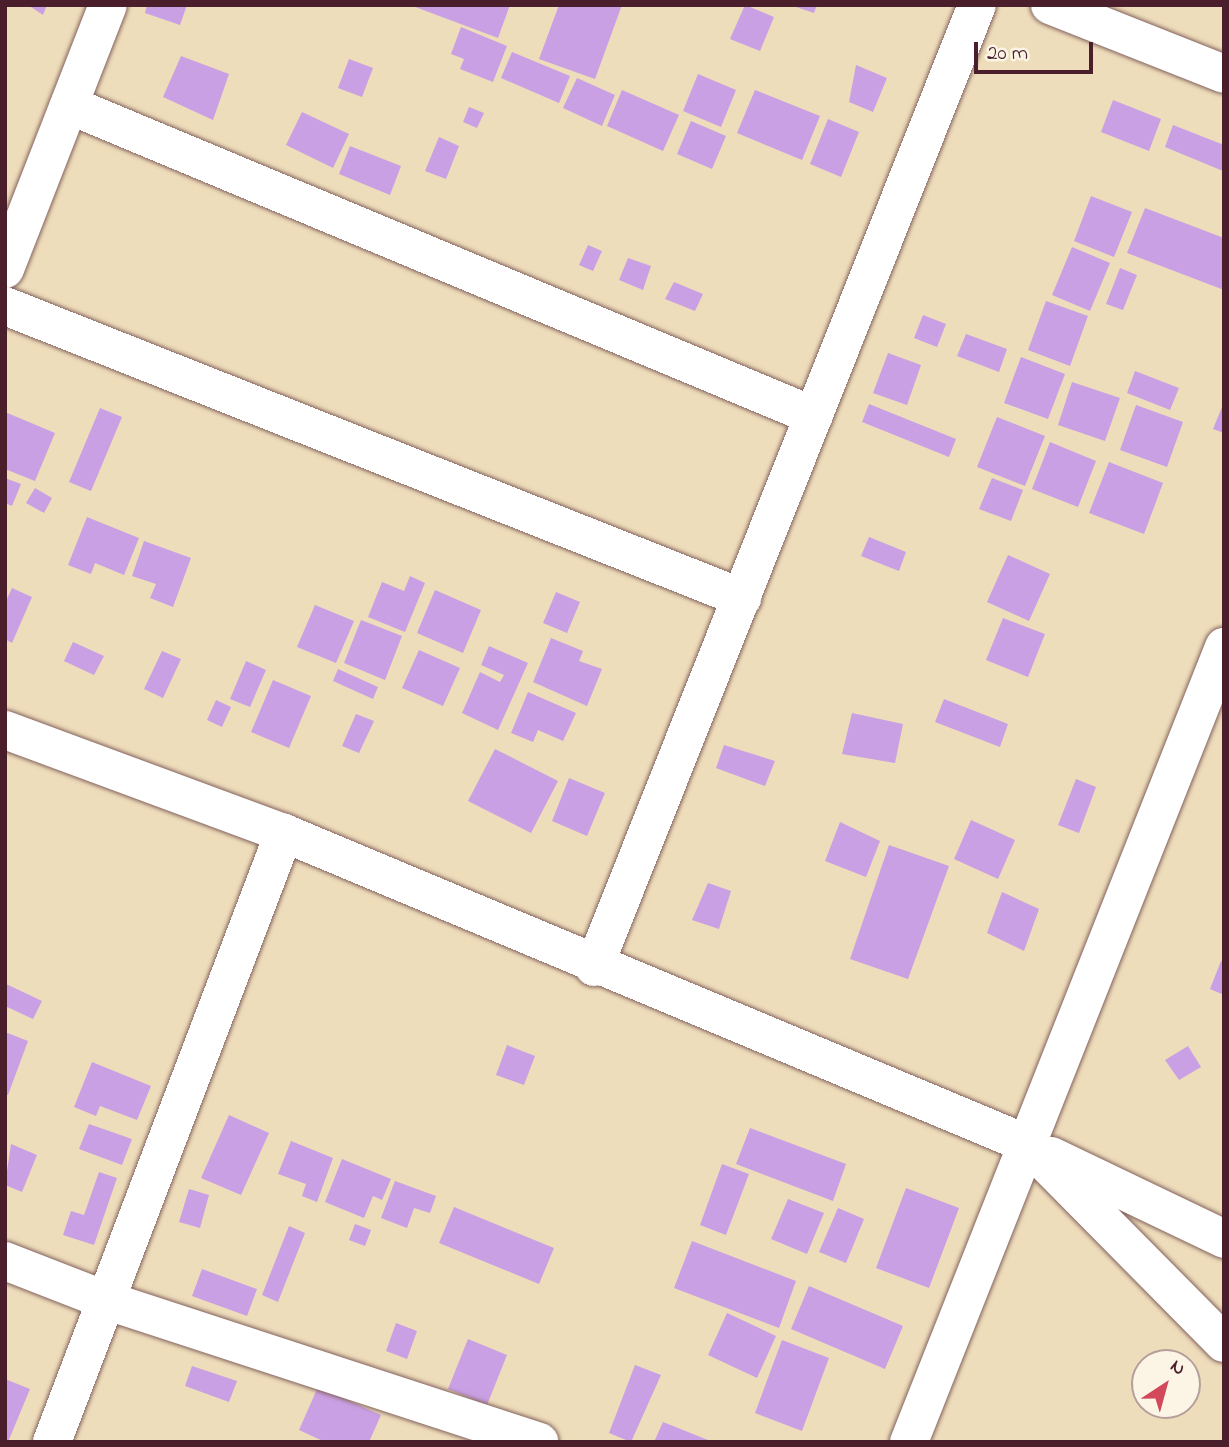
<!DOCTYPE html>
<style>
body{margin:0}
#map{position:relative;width:1229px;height:1447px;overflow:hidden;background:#edb;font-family:"Indie Flower",sans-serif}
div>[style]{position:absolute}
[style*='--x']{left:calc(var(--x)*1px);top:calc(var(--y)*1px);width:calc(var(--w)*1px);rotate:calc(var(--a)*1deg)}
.building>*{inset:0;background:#c9a0e3}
.roads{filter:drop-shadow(0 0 2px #83625d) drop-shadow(0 0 2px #83625d)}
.minor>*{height:38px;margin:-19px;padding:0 19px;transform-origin:19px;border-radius:19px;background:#fff}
span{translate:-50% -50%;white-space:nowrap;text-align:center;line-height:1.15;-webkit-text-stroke:7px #fcf5e5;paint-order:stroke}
.frame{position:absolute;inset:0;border:7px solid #4a1f2b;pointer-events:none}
.north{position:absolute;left:1131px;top:1349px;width:70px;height:70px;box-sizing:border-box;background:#fcf5e5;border:2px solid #b59f9b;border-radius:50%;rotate:36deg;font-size:19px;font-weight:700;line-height:28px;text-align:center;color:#4a1f2b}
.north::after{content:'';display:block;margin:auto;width:24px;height:32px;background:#d1495b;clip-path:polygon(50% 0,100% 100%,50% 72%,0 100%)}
.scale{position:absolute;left:974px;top:42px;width:119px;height:32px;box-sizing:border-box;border:4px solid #4a1f2b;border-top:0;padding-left:9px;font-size:21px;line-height:24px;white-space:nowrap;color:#4a1f2b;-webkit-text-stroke:5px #fcf5e5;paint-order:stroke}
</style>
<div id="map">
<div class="building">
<i style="clip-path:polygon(28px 5px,47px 5px,43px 15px)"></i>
<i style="clip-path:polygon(147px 5px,187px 5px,180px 25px,145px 13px)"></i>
<i style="clip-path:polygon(410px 5px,510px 5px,498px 38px)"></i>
<i style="clip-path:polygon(559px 5px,622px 5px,595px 79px,539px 59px)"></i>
<i style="clip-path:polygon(745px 5px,774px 17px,760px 51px,730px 39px)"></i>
<i style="clip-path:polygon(790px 5px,817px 5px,814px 13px)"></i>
<i style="clip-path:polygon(461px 27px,507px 46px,493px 82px,460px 69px,464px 59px,451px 54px)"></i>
<i style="clip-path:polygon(512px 52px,570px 76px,559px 103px,501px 78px)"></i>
<i style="clip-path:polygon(181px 56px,229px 74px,213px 120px,163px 97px)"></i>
<i style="clip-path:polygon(349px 59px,373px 68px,362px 97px,338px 88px)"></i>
<i style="clip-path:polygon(856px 65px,887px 78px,873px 112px,849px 102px)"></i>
<i style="clip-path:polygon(698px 74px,736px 90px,721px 127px,683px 111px)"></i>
<i style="clip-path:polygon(577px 78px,615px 95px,602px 126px,563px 108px)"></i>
<i style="clip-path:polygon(622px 90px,679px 115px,663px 151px,607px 126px)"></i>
<i style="clip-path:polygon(755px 90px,820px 116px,802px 160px,737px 133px)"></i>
<i style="clip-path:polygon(1113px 100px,1161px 119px,1149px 151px,1101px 132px)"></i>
<i style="clip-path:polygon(469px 107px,484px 113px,477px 128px,463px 122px)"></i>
<i style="clip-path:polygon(302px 112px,349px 134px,333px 168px,286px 145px)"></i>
<i style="clip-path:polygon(828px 119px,859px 132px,841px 177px,810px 164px)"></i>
<i style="clip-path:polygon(691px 121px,726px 136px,712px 169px,677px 154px)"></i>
<i style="clip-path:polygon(1173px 125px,1224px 145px,1223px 171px,1165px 147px)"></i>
<i style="clip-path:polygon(439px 137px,459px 146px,446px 179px,425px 171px)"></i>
<i style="clip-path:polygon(350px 146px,401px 166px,390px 195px,339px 174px)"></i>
<i style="clip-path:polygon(1091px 196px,1132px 212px,1114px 257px,1074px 241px)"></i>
<i style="clip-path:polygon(1145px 208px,1224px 238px,1224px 290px,1127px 253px)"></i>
<i style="clip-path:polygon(588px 245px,602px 251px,593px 271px,579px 265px)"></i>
<i style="clip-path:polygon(1072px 247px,1110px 263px,1090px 311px,1052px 295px)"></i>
<i style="clip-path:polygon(628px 258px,651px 266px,643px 290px,619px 280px)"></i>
<i style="clip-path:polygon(1120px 268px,1137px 275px,1123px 310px,1106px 304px)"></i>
<i style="clip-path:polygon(674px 282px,703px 294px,695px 311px,665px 299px)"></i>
<i style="clip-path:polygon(1046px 301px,1088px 316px,1070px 366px,1028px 350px)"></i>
<i style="clip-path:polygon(923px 315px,946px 324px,937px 347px,914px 338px)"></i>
<i style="clip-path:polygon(966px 334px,1007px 349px,999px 372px,957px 356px)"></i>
<i style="clip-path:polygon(888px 353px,921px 365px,907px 405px,873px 393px)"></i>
<i style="clip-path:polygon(1021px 357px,1065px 374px,1048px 419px,1004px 403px)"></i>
<i style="clip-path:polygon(1135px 371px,1179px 388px,1170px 410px,1127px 393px)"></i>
<i style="clip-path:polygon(1072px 382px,1120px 398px,1105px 441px,1058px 425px)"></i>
<i style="clip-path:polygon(1224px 402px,1224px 433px,1213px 429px)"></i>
<i style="clip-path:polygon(869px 404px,956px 439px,949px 457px,862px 422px)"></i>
<i style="clip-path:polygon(1136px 405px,1183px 422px,1167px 467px,1120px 450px)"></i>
<i style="clip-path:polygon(100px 408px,122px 417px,91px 491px,69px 482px)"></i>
<i style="clip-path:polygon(5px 412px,55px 433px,35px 481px,5px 469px)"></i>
<i style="clip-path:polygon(997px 417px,1045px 436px,1025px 486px,977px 467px)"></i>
<i style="clip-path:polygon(1050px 442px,1096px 461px,1078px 507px,1032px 489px)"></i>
<i style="clip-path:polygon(1109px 462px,1163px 483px,1144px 534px,1089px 513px)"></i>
<i style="clip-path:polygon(5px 478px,21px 484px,12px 506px,5px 503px)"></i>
<i style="clip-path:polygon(992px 478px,1023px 490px,1011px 521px,979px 509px)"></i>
<i style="clip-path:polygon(35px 488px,52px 498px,44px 513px,26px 503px)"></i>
<i style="clip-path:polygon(87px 517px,139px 538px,124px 575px,95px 563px,91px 574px,68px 565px)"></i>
<i style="clip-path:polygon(869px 537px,906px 552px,899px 571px,861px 556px)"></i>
<i style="clip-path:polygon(144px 541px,191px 558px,173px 607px,150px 598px,156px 584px,132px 576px)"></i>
<i style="clip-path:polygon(1008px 555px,1050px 574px,1029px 621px,987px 602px)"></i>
<i style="clip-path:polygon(410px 576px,425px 583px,405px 632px,368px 617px,382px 582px,404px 591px)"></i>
<i style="clip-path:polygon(12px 588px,32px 597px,12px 643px,5px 639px,5px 603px)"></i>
<i style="clip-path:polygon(435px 590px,481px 610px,463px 653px,417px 633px)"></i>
<i style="clip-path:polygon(556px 592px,580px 602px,567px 633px,543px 623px)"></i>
<i style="clip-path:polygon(315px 605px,354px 621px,336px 663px,297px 647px)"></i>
<i style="clip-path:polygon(1003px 618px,1045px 634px,1028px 677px,986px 660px)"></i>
<i style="clip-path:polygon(361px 620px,402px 636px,385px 680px,344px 663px)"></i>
<i style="clip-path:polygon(551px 638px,583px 651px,579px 661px,602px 669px,587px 706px,533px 682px)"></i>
<i style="clip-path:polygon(73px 642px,104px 656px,94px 675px,64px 661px)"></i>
<i style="clip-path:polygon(489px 646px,528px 663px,498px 730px,462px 713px,480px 672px,500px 682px,504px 675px,481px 665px)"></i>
<i style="clip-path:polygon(419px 650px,460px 668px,443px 706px,402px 688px)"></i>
<i style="clip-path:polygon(162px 651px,181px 659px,163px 698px,144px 689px)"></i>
<i style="clip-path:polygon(246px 661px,266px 670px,250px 707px,230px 699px)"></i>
<i style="clip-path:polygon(338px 669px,378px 687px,373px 699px,333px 681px)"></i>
<i style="clip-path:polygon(273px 680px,311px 696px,289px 748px,251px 732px)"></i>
<i style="clip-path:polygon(528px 692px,576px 713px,563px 741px,538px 730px,533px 742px,511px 733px)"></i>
<i style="clip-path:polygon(944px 699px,1008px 724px,1000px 747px,935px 722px)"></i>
<i style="clip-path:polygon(216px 700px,231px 707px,222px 727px,207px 720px)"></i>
<i style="clip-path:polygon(852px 713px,903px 724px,895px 763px,842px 754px)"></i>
<i style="clip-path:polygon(356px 714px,374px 721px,359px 753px,342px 746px)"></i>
<i style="clip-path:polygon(724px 745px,775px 761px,765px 786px,716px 768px)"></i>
<i style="clip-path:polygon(495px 749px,558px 781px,531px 833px,468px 801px)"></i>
<i style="clip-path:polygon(569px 778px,605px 793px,587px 836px,552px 821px)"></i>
<i style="clip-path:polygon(1076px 779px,1096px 787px,1079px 833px,1058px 825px)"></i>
<i style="clip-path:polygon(971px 820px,1015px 840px,998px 879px,954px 859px)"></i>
<i style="clip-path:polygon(840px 822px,880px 841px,866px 877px,825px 861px)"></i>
<i style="clip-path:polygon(889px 845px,949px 866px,908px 979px,850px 959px)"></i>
<i style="clip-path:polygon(708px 883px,731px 891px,719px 929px,692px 920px)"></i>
<i style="clip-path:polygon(1002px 892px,1039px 909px,1024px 951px,987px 933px)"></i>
<i style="clip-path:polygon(1221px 961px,1224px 962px,1224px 995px,1210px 989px)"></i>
<i style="clip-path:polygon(6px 984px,42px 1001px,33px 1019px,5px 1006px)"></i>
<i style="clip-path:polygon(5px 1032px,28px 1041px,8px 1095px,5px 1094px)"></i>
<i style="clip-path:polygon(507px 1045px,535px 1056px,524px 1085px,496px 1075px)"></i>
<i style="clip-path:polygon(1188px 1046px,1201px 1067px,1179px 1080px,1165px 1060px)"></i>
<i style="clip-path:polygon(92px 1062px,151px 1086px,137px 1120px,100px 1106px,96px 1116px,74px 1107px)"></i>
<i style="clip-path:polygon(229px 1115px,269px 1133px,241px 1195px,201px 1178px)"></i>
<i style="clip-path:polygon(89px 1124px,132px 1139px,122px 1165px,79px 1149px)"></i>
<i style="clip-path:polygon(750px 1128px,846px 1164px,833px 1201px,736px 1164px)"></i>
<i style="clip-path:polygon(291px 1141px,333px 1158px,317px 1202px,302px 1196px,306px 1184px,278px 1174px)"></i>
<i style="clip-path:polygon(11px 1144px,37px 1155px,22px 1192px,5px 1185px)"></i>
<i style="clip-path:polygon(342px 1159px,391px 1179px,382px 1200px,373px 1196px,364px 1218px,325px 1202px)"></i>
<i style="clip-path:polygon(722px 1164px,749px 1174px,726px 1235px,700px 1225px)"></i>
<i style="clip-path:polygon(99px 1172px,117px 1178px,94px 1245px,63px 1235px,71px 1211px,84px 1215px)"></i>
<i style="clip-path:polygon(395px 1181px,436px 1196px,430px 1213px,414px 1208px,407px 1228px,381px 1218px)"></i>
<i style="clip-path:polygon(906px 1188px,959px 1208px,929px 1288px,876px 1268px)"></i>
<i style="clip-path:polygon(189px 1189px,209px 1195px,200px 1228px,179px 1222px)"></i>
<i style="clip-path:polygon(788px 1199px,824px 1213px,807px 1254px,771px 1239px)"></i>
<i style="clip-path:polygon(454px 1207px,554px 1248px,539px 1284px,439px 1243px)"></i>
<i style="clip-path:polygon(838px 1208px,864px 1219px,846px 1263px,819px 1252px)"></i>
<i style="clip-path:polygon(355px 1224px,371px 1230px,365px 1246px,349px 1240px)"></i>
<i style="clip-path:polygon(289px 1226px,305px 1233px,278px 1302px,262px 1295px)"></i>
<i style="clip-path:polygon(692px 1241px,796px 1281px,779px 1328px,674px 1288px)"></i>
<i style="clip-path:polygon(202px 1269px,257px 1289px,247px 1316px,192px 1296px)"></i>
<i style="clip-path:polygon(809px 1286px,903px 1326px,885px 1369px,791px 1329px)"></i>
<i style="clip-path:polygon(727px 1313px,776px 1336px,757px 1378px,708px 1355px)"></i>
<i style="clip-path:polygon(396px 1323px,417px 1331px,407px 1359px,386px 1351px)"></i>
<i style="clip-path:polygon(468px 1339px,507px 1355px,487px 1405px,448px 1389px)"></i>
<i style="clip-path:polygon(782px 1340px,829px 1358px,802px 1431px,755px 1413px)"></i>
<i style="clip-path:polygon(635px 1365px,661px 1375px,631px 1442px,609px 1433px)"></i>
<i style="clip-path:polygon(192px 1366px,237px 1381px,229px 1402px,185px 1386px)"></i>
<i style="clip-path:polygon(5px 1379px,30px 1389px,8px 1442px,5px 1442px)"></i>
<i style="clip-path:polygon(318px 1387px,381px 1415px,369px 1442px,325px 1442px,299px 1430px)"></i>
<i style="clip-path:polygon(663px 1422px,713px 1442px,654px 1442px)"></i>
</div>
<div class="roads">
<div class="minor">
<i style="--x:1050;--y:5;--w:187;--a:21.6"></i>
<i style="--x:69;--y:105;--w:807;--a:22.66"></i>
<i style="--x:5;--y:269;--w:283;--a:-68.7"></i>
<i style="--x:5;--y:306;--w:793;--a:21.61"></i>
<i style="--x:5;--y:730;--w:297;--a:20.3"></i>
<i style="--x:284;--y:833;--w:805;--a:22.71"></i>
<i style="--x:1027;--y:1144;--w:535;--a:-68.38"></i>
<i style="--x:594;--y:967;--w:1035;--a:-68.29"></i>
<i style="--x:1027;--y:1144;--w:280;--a:45.3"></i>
<i style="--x:1051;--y:1156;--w:192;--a:25.6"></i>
<i style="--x:5;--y:1261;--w:107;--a:21.3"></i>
<i style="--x:105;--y:1300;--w:457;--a:18.1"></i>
<i style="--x:52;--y:1442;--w:652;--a:-69.15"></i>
<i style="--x:909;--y:1442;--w:321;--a:-68.4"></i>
</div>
</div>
<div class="frame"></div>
<div class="north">N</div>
<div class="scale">20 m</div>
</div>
